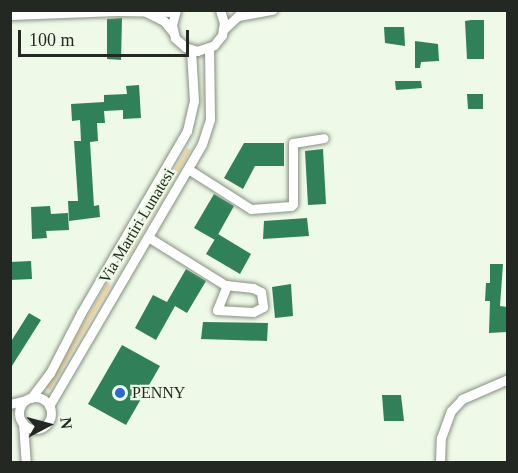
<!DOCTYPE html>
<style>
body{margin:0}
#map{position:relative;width:518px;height:473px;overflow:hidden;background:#eef9e8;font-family:Georgia,serif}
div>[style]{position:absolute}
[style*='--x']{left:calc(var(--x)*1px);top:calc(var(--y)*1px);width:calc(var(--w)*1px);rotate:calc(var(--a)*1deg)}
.green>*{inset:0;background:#f6dcaa}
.building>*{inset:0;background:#30805a}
.roads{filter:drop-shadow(0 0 2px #869080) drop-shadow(0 0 2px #869080)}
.minor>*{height:9px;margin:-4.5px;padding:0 4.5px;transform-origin:4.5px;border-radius:4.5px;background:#fff}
.minor>.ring{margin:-4.5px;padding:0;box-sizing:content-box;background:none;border:9px solid #fff;border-radius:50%}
.dots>*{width:16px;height:16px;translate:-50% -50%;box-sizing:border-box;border:3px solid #eef9e8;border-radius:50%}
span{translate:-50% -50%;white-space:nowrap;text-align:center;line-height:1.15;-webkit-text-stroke:4.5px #eef9e8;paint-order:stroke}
.street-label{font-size:16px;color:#242822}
.poi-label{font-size:16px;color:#242822}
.left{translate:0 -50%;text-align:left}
.frame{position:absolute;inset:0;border:12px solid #242822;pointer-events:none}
.north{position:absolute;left:18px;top:395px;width:60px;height:60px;-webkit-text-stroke:4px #eef9e8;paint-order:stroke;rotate:84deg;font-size:16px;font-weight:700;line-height:24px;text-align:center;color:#242822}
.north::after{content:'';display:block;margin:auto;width:21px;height:27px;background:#242822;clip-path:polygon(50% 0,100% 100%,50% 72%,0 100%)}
.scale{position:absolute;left:18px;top:30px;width:171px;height:27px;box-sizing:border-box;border:3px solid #242822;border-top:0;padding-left:8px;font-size:18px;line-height:21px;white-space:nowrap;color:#242822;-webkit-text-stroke:4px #eef9e8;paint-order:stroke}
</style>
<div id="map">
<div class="green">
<i style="clip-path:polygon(187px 148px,191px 150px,127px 258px,123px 256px)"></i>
<i style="clip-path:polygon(107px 283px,111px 285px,50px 390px,46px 388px)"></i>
</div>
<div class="building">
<i style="clip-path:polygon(122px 18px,121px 60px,107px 59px,107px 19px)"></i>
<i style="clip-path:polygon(471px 20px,484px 20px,484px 59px,467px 59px,465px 21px)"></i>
<i style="clip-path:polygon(384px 27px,404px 27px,405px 46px,385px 43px)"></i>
<i style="clip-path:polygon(415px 41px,438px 44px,439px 61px,421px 62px,420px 68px,415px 68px)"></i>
<i style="clip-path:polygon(395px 81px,421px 81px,422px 88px,396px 90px)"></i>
<i style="clip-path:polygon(139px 85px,141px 118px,123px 119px,123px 110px,104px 111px,105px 123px,97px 123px,98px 141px,90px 142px,94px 206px,99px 205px,100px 217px,69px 221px,68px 201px,78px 201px,74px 141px,81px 141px,80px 120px,72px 121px,71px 104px,104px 102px,104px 95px,127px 94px,126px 86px)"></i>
<i style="clip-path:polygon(467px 94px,483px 94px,483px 109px,468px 109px)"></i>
<i style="clip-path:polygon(244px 143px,284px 143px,284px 166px,255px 166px,243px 189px,224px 178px)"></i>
<i style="clip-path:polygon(323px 149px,326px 204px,308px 205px,305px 151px)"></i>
<i style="clip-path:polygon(214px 194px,234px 206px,215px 240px,194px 228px)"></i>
<i style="clip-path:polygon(50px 206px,51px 214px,68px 213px,69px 230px,46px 231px,47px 238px,32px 239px,31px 207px)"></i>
<i style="clip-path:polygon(307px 218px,309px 236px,263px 239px,264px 221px)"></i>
<i style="clip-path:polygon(218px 234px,251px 254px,240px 274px,206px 254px)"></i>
<i style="clip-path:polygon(31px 261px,32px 279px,10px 280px,10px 262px)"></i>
<i style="clip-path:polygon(490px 264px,503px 264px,500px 306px,507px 307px,507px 332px,489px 333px,490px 301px,485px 301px,486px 283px,490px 283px)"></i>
<i style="clip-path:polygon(186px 269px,206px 281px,187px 313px,175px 306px,156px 340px,135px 328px,153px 295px,167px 302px)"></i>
<i style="clip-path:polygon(291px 284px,293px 316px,275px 318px,272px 287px)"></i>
<i style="clip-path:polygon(29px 313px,41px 320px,10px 369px,10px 343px)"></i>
<i style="clip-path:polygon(203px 322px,268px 323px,267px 341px,201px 339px)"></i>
<i style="clip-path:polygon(122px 345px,160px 366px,126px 425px,88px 404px)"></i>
<i style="clip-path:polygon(382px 395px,401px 395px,404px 421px,384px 421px)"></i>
</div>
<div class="roads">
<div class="minor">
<i style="--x:176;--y:10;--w:16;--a:105"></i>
<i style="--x:172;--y:25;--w:13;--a:77"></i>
<i style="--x:175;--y:38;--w:13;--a:42"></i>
<i style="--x:185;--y:47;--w:13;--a:18"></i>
<i style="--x:197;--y:51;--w:18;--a:-19"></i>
<i style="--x:214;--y:45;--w:13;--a:-51"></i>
<i style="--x:222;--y:35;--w:12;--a:-81"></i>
<i style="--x:224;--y:23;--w:14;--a:-107"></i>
<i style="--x:146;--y:12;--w:20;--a:27"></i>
<i style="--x:164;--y:21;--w:14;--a:51"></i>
<i style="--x:10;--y:15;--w:107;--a:-2.1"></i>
<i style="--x:117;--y:11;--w:58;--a:1"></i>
<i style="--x:224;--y:29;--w:19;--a:-43"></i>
<i style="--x:238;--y:16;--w:35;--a:-10"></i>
<i style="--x:188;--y:169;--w:75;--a:32.4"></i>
<i style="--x:251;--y:209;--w:40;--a:-4.3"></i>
<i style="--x:291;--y:206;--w:3;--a:-45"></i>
<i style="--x:293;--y:204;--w:61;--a:-90"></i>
<i style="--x:293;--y:143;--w:31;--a:-9"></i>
<i style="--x:148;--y:237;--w:91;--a:31.9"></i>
<i style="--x:225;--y:285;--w:28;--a:6"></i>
<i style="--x:253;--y:288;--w:9;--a:27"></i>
<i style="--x:261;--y:292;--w:15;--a:82"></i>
<i style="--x:263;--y:307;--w:11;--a:153"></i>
<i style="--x:253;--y:312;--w:36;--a:-177"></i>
<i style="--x:217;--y:310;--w:27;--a:-68"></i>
<i class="ring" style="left:19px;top:397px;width:23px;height:23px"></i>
<i style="--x:31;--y:398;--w:31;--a:-53"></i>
<i style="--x:50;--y:373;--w:68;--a:-62.7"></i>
<i style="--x:81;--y:313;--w:211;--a:-59.8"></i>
<i style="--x:187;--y:131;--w:31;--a:-77"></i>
<i style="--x:194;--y:101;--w:51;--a:-93.4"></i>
<i style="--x:10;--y:404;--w:16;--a:-14"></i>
<i style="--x:49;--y:406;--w:303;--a:-59.7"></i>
<i style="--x:202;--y:144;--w:26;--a:-72"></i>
<i style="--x:210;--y:119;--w:71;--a:-90.8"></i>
<i style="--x:23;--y:423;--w:39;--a:86"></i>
<i style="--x:440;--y:462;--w:24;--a:-88"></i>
<i style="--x:441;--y:438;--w:29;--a:-70"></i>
<i style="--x:451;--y:411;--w:16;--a:-47"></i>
<i style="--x:462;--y:399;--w:50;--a:-23.5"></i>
</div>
</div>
<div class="dots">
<i style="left:120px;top:393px;background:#2867d4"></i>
</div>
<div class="street-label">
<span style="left:137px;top:226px;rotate:-59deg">Via Martiri Lunatesi</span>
</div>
<div class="poi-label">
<span class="left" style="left:132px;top:393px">PENNY</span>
</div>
<div class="frame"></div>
<div class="north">N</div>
<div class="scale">100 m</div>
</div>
